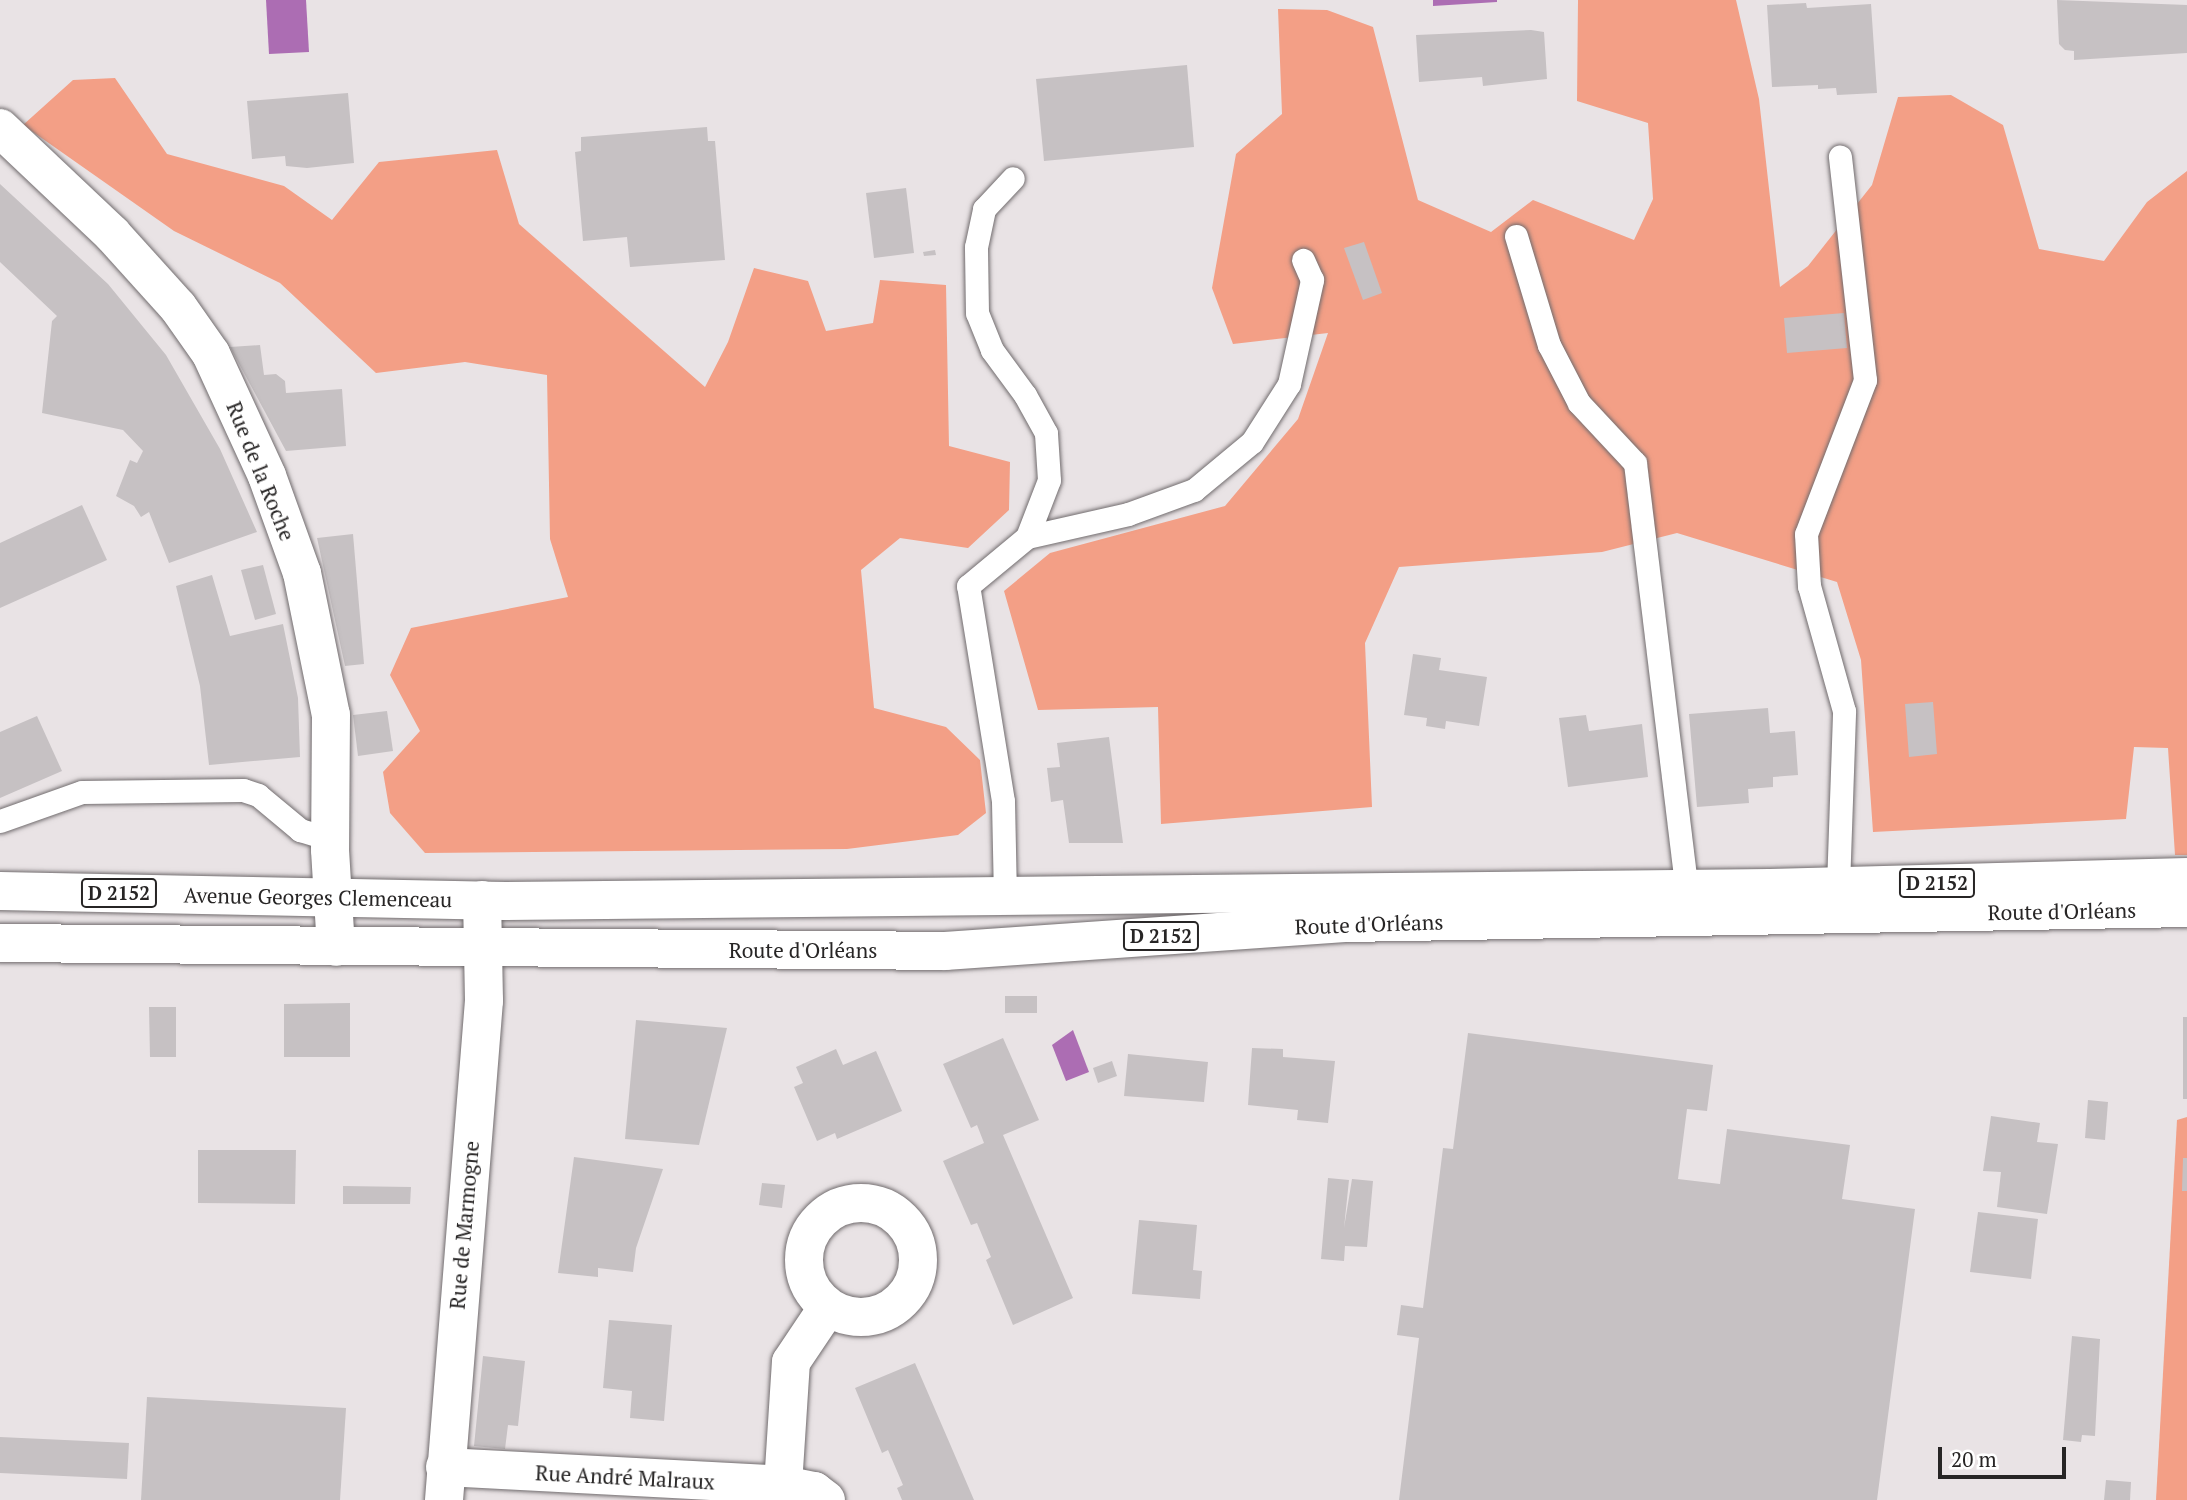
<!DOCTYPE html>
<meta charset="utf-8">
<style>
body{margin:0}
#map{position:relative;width:2187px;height:1500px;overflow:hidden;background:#e9e3e5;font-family:"PT Serif",serif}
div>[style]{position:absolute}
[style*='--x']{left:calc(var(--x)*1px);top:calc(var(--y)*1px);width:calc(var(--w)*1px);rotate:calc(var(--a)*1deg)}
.green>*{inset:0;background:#f39f86}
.water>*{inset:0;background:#ac6db3}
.building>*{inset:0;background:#c6c1c3}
.roads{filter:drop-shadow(0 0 2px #716c6e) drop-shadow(0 0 2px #716c6e)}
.service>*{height:23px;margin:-11.5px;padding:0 11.5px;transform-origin:11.5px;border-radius:11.5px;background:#fff}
.minor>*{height:38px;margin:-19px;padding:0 19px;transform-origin:19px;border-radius:19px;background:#fff}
.minor>.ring{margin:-19px;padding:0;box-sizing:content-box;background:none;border:38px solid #fff;border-radius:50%}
.tertiary>*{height:38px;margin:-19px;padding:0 19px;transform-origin:19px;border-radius:19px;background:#fff}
.primary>*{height:38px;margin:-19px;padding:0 19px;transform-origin:19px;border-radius:19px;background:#fff}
span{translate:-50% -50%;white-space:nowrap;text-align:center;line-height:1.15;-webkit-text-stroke:5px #fff;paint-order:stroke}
.shield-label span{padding:2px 5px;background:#fff;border:2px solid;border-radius:5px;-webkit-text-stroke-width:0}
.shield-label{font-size:19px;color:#272525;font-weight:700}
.street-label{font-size:21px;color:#272525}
.scale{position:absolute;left:1938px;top:1447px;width:128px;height:32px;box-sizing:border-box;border:4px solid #272525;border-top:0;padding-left:9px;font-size:21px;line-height:24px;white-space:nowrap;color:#272525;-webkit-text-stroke:5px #fff;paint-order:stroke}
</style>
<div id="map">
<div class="green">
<i style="clip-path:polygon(1578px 0,1736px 0,1759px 99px,1780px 287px,1808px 266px,1872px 185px,1898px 97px,1951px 95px,2003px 125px,2039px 249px,2104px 261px,2147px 202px,2187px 171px,2187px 855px,2175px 855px,2168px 748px,2134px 747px,2126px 819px,1873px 832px,1861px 660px,1837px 582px,1677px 533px,1602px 552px,1399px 567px,1365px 643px,1372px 807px,1161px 824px,1158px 707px,1038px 710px,1004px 591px,1050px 553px,1225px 506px,1298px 419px,1328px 333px,1233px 344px,1212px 288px,1236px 154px,1282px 114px,1278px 9px,1327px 10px,1373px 27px,1418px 200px,1491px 232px,1533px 200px,1634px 240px,1653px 199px,1648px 123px,1577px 101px)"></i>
<i style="clip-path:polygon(115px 78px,167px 154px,284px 186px,332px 220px,379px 162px,497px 150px,519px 224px,705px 387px,728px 342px,754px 268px,808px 281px,826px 331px,873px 323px,880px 280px,946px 285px,949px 446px,1010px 462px,1009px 510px,968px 548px,900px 538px,861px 570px,874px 708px,946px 727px,980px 760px,986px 813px,958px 835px,847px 849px,425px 853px,390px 813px,383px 772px,420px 731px,390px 675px,411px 628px,568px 597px,550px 539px,547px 375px,465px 362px,376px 373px,280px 283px,174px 231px,23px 125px,73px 80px)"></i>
<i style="clip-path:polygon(2187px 1117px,2187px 1500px,2156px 1500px,2177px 1120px)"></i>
</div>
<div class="water">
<i style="clip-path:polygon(266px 0,306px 0,309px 52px,269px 54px)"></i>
<i style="clip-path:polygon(1433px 0,1497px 0,1497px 2px,1433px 6px)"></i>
<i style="clip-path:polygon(1073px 1030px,1089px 1072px,1066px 1081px,1052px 1045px)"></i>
</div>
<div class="building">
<i style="clip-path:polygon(2057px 0,2187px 5px,2187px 53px,2074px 60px,2074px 51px,2065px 50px,2059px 44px)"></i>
<i style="clip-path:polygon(1806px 3px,1807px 8px,1871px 4px,1877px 93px,1837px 95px,1836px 88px,1818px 89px,1818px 85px,1772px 87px,1767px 5px)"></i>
<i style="clip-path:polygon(1531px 30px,1544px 32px,1547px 79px,1483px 86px,1482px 77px,1419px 82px,1416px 35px)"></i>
<i style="clip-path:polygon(1187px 65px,1194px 147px,1044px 161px,1036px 79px)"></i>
<i style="clip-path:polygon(348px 93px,354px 163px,307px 168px,286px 166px,285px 156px,252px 159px,247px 101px)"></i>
<i style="clip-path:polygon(707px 127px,708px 141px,715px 141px,725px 260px,630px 267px,627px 237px,583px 241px,575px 152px,581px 151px,581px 137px)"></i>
<i style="clip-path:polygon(0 184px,108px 284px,166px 355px,220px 449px,257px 532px,169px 563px,149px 512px,141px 517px,134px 506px,116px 496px,130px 460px,137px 463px,143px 451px,123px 430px,42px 413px,52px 321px,57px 316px,0 262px)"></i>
<i style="clip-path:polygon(906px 188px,914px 253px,874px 258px,866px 193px)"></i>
<i style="clip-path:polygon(1364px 242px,1382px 293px,1363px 300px,1344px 248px)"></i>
<i style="clip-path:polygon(935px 250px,936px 255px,924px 256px,923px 252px)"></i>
<i style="clip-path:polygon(1844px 313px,1847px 348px,1787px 353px,1784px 318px)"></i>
<i style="clip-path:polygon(260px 345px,264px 375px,276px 374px,285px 381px,286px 393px,342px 389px,346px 446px,286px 451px,230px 347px)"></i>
<i style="clip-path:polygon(82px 505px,107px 560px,0 608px,0 543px)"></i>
<i style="clip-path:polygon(353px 534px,364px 664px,345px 666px,317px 538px)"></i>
<i style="clip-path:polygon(263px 565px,276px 614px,255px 620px,241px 570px)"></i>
<i style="clip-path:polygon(212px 575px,230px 636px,283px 624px,298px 698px,300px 757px,209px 765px,200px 686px,176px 586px)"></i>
<i style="clip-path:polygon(1413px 654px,1441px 658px,1439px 670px,1487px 677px,1479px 726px,1446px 721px,1445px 729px,1426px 726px,1427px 718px,1404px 715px)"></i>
<i style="clip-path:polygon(1933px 702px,1937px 754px,1909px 757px,1905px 704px)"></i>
<i style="clip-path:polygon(1768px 708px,1770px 733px,1795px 731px,1798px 775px,1773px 777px,1773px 787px,1748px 789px,1749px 803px,1697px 807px,1689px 714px)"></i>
<i style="clip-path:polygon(387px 711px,393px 751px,358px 756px,353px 715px)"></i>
<i style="clip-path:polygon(1586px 715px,1589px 731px,1642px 724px,1648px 777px,1568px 787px,1559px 718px)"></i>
<i style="clip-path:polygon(37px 716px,62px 771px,0 798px,0 732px)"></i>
<i style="clip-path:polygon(1109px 737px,1123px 843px,1069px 843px,1063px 800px,1051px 802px,1047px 768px,1060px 767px,1057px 743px)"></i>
<i style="clip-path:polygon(1005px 996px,1037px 996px,1037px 1013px,1005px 1013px)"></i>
<i style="clip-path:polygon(350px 1003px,350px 1057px,284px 1057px,284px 1004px)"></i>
<i style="clip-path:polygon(149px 1007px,176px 1007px,176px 1057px,150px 1057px)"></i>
<i style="clip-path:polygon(2183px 1017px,2187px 1017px,2187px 1099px,2183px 1099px)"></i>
<i style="clip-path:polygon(636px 1020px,727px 1028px,699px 1145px,625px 1139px)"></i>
<i style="clip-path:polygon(1468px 1033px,1713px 1065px,1707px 1111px,1687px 1109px,1678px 1179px,1720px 1184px,1727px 1129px,1850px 1145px,1842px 1199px,1915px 1209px,1877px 1500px,1399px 1500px,1419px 1338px,1397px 1335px,1401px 1305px,1423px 1308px,1443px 1148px,1453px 1149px)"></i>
<i style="clip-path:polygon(1003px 1038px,1039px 1120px,1003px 1135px,1073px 1298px,1013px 1325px,986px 1260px,991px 1257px,977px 1223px,971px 1225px,943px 1161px,984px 1143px,977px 1125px,971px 1128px,943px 1064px)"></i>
<i style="clip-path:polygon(1252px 1048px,1283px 1049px,1283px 1057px,1335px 1061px,1328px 1123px,1297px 1120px,1298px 1110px,1248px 1105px)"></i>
<i style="clip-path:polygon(836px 1049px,843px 1065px,876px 1051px,902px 1111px,837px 1139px,835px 1133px,817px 1141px,794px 1087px,803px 1083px,796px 1067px)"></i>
<i style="clip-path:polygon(1128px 1054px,1208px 1062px,1204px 1102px,1124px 1096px)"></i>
<i style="clip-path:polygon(1112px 1061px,1117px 1076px,1098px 1083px,1093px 1068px)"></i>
<i style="clip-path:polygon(2088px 1100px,2108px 1102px,2105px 1140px,2085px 1138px)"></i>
<i style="clip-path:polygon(1991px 1116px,2040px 1123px,2037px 1142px,2058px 1144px,2047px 1214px,1997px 1207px,2001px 1172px,1983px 1171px)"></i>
<i style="clip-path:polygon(198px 1150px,296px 1150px,295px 1204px,198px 1203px)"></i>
<i style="clip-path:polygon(574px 1157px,663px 1169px,636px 1248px,633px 1272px,598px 1268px,598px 1277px,558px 1273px)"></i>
<i style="clip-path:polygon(2183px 1158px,2187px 1158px,2187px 1191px,2182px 1191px)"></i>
<i style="clip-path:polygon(1328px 1178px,1349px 1180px,1344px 1228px,1352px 1179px,1373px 1181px,1367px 1247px,1345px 1246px,1344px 1261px,1321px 1259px)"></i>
<i style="clip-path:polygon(762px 1183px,785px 1185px,782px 1208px,759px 1205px)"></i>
<i style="clip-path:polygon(343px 1186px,411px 1187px,410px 1204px,343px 1204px)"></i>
<i style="clip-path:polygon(1978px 1212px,2038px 1219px,2031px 1279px,1970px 1272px)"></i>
<i style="clip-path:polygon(1139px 1220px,1197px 1225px,1193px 1270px,1202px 1271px,1200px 1299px,1132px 1294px)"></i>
<i style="clip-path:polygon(609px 1320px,672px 1325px,664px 1421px,630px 1418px,632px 1391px,603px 1388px)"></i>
<i style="clip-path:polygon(2072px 1336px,2100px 1339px,2095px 1436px,2082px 1435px,2081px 1442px,2063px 1440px)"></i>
<i style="clip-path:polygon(483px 1356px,525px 1361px,518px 1426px,508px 1425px,505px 1449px,474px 1446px)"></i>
<i style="clip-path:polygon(915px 1363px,950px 1444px,974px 1500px,902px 1500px,897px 1488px,903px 1485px,888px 1450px,882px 1453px,855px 1388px)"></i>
<i style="clip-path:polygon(147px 1397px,346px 1408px,340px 1500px,141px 1500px)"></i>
<i style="clip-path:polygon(0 1437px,129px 1443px,127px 1479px,0 1473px)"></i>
<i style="clip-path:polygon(2106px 1480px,2131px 1482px,2130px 1500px,2104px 1500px)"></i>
</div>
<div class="roads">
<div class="service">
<i style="--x:1516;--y:236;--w:114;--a:73.2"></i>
<i style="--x:1549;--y:345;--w:65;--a:62.7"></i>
<i style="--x:1579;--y:403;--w:82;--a:47"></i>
<i style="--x:1635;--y:463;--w:426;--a:83.1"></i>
<i style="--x:1027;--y:537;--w:104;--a:-12.8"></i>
<i style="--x:1128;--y:514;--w:70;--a:-20"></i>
<i style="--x:1194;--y:490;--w:75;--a:-39.6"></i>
<i style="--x:1252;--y:442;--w:69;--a:-57.5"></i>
<i style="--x:1289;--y:384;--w:107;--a:-77.5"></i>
<i style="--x:1312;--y:280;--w:22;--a:-114"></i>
<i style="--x:0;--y:821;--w:87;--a:-19.5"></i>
<i style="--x:82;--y:792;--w:161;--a:-0.7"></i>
<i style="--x:243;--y:790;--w:16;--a:18"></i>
<i style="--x:258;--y:795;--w:55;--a:39.8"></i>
<i style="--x:300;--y:830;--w:31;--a:17"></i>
<i style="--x:1838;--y:886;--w:175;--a:-88"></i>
<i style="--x:1844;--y:711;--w:130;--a:-105.6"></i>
<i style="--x:1809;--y:586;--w:52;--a:-93.3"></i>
<i style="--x:1806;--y:534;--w:165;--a:-69"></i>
<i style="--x:1865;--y:380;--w:225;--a:-96.4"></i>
<i style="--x:1005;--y:897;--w:96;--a:-91.2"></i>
<i style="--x:1003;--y:801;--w:218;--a:-99.2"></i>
<i style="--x:968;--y:586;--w:77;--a:-39.7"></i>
<i style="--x:1027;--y:537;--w:61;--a:-68.9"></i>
<i style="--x:1049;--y:480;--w:47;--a:-93.7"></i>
<i style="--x:1046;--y:433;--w:43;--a:-118.9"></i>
<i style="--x:1025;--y:395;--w:56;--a:-126.3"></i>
<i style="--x:992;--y:350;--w:40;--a:-112"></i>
<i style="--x:977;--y:313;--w:66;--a:-90.9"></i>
<i style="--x:976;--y:247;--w:39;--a:-78"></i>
<i style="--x:984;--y:209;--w:42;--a:-46.9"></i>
</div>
<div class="minor">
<i style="--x:0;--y:128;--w:154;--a:43.4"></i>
<i style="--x:112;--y:234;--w:98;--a:47.9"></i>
<i style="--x:178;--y:307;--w:57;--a:54.9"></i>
<i style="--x:211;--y:354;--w:134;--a:65.3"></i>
<i style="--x:267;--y:476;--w:103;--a:70.2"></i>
<i style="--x:302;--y:573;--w:145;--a:78.5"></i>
<i style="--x:331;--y:715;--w:135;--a:90.4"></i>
<i style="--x:330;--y:850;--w:97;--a:86.5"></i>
<i class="ring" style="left:804px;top:1203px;width:76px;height:76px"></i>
<i style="--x:445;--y:1467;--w:338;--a:3"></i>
<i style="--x:783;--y:1485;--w:32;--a:11"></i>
<i style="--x:814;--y:1491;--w:15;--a:37"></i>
<i style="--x:783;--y:1485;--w:123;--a:-86.3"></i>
<i style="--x:791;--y:1362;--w:66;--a:-56.1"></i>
</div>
<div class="tertiary">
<i style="--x:444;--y:1500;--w:501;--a:-85.42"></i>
<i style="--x:484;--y:1001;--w:101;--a:-91.1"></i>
</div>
<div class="primary">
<i style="--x:0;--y:891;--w:506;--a:1.13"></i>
<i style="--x:506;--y:901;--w:1264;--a:-0.59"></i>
<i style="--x:1770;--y:888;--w:417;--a:-1.5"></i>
<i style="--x:0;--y:943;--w:946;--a:0.48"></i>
<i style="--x:946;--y:951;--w:402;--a:-4"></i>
<i style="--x:1347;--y:923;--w:840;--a:-1.02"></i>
</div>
</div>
<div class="shield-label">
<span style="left:1937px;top:883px">D 2152</span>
<span style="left:119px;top:893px">D 2152</span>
<span style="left:1161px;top:936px">D 2152</span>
</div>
<div class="street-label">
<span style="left:261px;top:471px;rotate:68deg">Rue de la Roche</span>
<span style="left:318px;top:897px;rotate:1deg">Avenue Georges Clemenceau</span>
<span style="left:2062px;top:911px;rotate:-1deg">Route d'Orléans</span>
<span style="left:1369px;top:924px;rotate:-2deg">Route d'Orléans</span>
<span style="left:803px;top:950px">Route d'Orléans</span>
<span style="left:464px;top:1225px;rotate:-85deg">Rue de Marmogne</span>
<span style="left:625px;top:1477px;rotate:3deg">Rue André Malraux</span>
</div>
<div class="scale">20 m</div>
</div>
